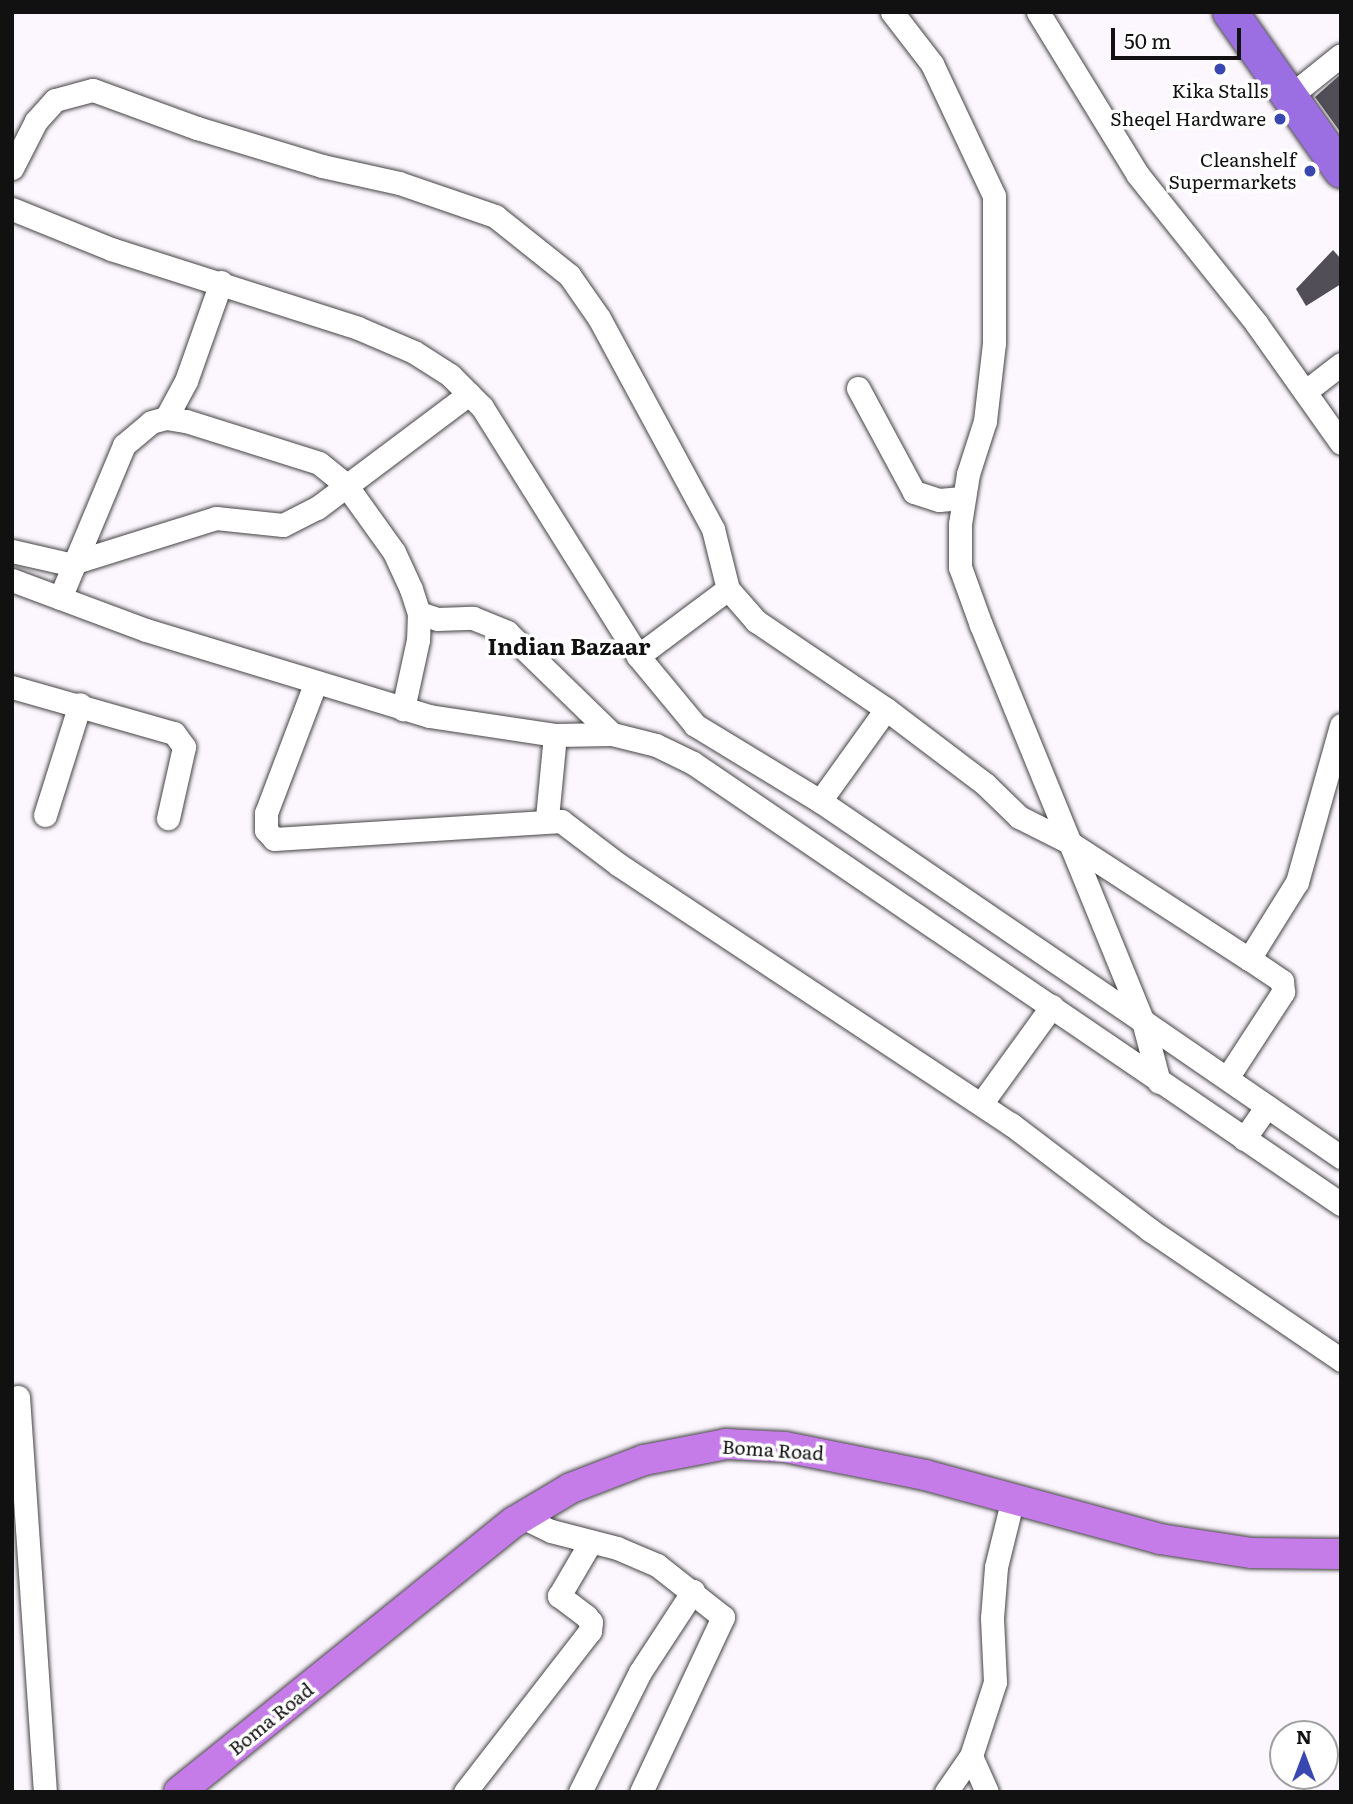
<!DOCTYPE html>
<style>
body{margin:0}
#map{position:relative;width:1353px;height:1804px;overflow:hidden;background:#fcf6fe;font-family:Literata,serif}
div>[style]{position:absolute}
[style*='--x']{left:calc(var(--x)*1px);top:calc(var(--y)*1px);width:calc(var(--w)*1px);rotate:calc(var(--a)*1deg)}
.building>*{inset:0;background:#514e58}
.roads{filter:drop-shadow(0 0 2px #444) drop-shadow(0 0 2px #444)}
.minor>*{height:23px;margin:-11.5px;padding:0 11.5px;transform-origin:11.5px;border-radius:11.5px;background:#fff}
.major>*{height:30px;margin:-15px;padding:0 15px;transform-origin:15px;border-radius:15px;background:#c57ce8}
.highway>*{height:35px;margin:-17.5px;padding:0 17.5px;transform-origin:17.5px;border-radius:17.5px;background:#9b6fe2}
.dots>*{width:19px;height:19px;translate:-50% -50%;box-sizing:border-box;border:4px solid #fff;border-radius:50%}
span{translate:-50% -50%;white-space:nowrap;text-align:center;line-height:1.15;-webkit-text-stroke:7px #fff;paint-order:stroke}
.poi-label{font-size:19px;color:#111}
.right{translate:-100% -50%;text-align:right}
.street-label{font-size:19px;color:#111}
.quarter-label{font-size:23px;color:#111;font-weight:700}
.frame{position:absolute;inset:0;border:14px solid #111;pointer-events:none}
.north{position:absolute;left:1269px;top:1720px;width:70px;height:70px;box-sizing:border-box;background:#fff;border:2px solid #a0a0a0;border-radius:50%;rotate:0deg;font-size:19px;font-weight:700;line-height:28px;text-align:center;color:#111}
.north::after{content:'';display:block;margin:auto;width:24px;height:32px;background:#3948b0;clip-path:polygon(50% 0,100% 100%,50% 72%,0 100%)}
.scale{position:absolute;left:1111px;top:28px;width:130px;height:32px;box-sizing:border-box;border:4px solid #111;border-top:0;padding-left:9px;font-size:21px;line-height:24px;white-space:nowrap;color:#111;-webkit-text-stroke:5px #fff;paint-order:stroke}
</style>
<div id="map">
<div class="building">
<i style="clip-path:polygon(1341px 74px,1341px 133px,1315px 97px)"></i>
<i style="clip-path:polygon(1333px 250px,1341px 259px,1341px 284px,1306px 306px,1296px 289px)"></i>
</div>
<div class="roads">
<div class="minor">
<i style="--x:892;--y:12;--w:66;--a:52.4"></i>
<i style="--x:932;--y:64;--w:146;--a:64.8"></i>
<i style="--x:994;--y:196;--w:147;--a:90"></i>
<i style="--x:994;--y:343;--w:79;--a:96.6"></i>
<i style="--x:985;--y:421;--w:56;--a:107.8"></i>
<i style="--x:968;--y:474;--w:51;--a:99.1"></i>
<i style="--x:960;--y:524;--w:43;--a:90"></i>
<i style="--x:960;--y:567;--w:62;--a:70.1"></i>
<i style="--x:981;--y:625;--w:428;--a:67.8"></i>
<i style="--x:1143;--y:1021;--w:240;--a:34.5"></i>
<i style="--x:1038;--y:12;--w:191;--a:58.5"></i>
<i style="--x:1138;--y:175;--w:189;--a:51.4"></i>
<i style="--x:1256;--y:323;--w:147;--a:54.7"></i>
<i style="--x:1290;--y:96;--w:65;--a:-38.8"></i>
<i style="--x:12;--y:168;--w:53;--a:-62.9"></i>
<i style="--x:36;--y:121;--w:28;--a:-48"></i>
<i style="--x:55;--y:100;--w:39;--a:-15"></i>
<i style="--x:93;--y:90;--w:111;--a:20.1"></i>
<i style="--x:197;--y:128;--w:131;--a:16.9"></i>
<i style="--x:322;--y:166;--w:79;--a:12.4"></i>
<i style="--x:399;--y:183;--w:102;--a:19"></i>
<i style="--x:495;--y:216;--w:95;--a:38.6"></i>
<i style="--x:569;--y:275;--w:52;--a:55.1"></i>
<i style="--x:599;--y:318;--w:240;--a:61.6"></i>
<i style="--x:713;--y:529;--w:62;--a:76"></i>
<i style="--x:728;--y:589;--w:43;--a:48.8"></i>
<i style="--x:756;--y:621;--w:157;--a:34.1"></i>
<i style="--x:886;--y:709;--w:124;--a:37.1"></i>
<i style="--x:985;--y:784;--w:47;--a:44.1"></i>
<i style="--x:1019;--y:817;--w:54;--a:26.6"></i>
<i style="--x:1067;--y:841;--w:217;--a:33"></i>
<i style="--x:1249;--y:959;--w:91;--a:-58.1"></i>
<i style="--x:1297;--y:882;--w:163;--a:-74.3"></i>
<i style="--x:12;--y:209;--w:107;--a:22"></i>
<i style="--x:111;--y:249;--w:259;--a:17.7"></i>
<i style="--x:358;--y:328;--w:61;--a:23.2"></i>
<i style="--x:414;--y:352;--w:43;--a:32.6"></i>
<i style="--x:450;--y:375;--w:45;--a:45"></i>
<i style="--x:482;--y:407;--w:294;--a:57.9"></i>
<i style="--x:638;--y:656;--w:89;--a:50.4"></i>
<i style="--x:695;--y:725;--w:146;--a:31.3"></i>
<i style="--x:820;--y:801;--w:391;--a:34.3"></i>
<i style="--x:1143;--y:1021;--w:63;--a:75.3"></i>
<i style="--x:858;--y:388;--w:118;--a:61.7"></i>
<i style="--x:914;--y:492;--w:26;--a:18"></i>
<i style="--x:939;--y:500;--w:23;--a:-5"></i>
<i style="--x:1306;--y:391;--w:44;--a:-37.6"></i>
<i style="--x:166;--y:418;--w:42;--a:-61.6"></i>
<i style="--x:186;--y:381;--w:105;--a:-70.5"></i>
<i style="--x:12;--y:551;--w:58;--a:12.8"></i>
<i style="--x:69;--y:564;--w:154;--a:-17.4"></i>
<i style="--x:216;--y:518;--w:67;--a:6"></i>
<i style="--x:283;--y:525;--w:38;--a:-27"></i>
<i style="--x:317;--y:508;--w:190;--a:-36.9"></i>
<i style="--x:12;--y:580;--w:143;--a:20.5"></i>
<i style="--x:146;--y:630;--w:296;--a:16.9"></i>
<i style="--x:429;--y:716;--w:127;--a:8.6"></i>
<i style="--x:555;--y:735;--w:57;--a:-1"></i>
<i style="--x:612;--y:734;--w:45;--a:14"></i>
<i style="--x:656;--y:745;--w:41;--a:25.9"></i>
<i style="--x:693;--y:763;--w:784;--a:34.24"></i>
<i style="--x:60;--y:598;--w:166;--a:-67.3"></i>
<i style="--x:124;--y:445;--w:35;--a:-40"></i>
<i style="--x:151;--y:422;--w:16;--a:-15"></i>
<i style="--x:166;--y:418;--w:20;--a:9"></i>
<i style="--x:186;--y:421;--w:139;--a:17.5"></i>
<i style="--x:319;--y:463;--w:35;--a:39"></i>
<i style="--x:346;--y:485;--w:82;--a:54.4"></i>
<i style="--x:394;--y:552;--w:41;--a:65.3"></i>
<i style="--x:411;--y:589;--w:25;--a:72"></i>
<i style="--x:419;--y:613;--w:27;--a:92"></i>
<i style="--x:418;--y:640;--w:71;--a:102.3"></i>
<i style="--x:419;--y:613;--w:19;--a:18"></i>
<i style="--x:437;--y:619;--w:36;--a:-2"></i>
<i style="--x:473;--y:618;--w:37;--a:22"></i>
<i style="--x:507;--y:632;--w:146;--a:44.2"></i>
<i style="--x:638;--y:656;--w:112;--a:-36.7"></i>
<i style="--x:315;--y:684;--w:138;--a:110.8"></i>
<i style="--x:266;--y:813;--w:17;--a:90"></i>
<i style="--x:266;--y:830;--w:12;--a:48"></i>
<i style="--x:274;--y:839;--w:288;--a:-3.6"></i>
<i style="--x:561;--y:821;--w:73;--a:37.2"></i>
<i style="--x:619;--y:865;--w:470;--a:33.5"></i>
<i style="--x:1011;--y:1124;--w:175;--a:37.3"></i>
<i style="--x:1150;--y:1230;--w:231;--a:34.2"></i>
<i style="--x:12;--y:687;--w:168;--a:15.9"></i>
<i style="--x:174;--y:733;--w:17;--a:54"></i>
<i style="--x:184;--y:747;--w:73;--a:102.7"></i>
<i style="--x:820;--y:801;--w:113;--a:-54.3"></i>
<i style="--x:45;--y:815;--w:116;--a:-72.5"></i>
<i style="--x:547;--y:818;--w:83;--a:-84.5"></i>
<i style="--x:1227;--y:1078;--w:103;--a:-56.9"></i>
<i style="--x:1283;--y:992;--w:11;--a:-95"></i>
<i style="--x:1282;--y:981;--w:40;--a:-146"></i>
<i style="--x:981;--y:1104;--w:121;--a:-54.1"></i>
<i style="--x:1244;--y:1139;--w:40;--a:-55.1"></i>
<i style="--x:18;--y:1397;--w:396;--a:86.1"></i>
<i style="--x:522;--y:1517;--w:32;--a:26"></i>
<i style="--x:551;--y:1531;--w:68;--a:14.4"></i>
<i style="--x:617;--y:1548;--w:43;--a:23"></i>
<i style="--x:657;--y:1565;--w:84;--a:38.2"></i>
<i style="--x:723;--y:1617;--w:193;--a:115.1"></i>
<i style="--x:465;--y:1792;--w:204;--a:-52.2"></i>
<i style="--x:590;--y:1631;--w:9;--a:-84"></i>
<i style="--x:591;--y:1622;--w:8;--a:-130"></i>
<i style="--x:586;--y:1616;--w:34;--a:-143"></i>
<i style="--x:559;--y:1596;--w:61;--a:-59.7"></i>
<i style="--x:580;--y:1792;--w:134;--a:-63.4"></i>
<i style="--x:640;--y:1672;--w:97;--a:-56.8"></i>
<i style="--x:946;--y:1792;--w:44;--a:-55.2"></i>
<i style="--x:987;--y:1792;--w:39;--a:-114"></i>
<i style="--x:971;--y:1756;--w:78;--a:-72"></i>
<i style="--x:995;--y:1682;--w:64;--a:-92.7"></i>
<i style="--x:992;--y:1618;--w:51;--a:-85.5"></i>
<i style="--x:996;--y:1567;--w:67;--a:-76.2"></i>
</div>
<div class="major">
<i style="--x:179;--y:1792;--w:430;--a:-38.9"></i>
<i style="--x:514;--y:1522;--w:66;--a:-30.8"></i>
<i style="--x:571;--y:1488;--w:78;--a:-21"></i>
<i style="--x:644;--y:1460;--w:84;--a:-11"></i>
<i style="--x:726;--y:1444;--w:59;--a:2.9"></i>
<i style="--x:785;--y:1447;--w:143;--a:11.3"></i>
<i style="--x:925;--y:1475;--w:244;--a:15.2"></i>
<i style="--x:1160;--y:1539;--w:93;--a:8.7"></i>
<i style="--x:1252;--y:1553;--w:89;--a:0.6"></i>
</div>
<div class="highway">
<i style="--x:1230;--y:12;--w:193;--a:54.9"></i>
</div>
</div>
<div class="dots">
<i style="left:1220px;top:69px;background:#3948b0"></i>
<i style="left:1280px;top:119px;background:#3948b0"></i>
<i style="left:1310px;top:171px;background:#3948b0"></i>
</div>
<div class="poi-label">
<span style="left:1220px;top:91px">Kika Stalls</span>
<span class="right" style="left:1266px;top:119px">Sheqel Hardware</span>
<span class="right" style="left:1296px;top:171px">Cleanshelf<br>Supermarkets</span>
</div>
<div class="street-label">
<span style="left:773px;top:1450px;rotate:4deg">Boma Road</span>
<span style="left:271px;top:1719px;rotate:-39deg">Boma Road</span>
</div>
<div class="quarter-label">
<span style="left:569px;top:645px">Indian Bazaar</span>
</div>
<div class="frame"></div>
<div class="north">N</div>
<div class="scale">50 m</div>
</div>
